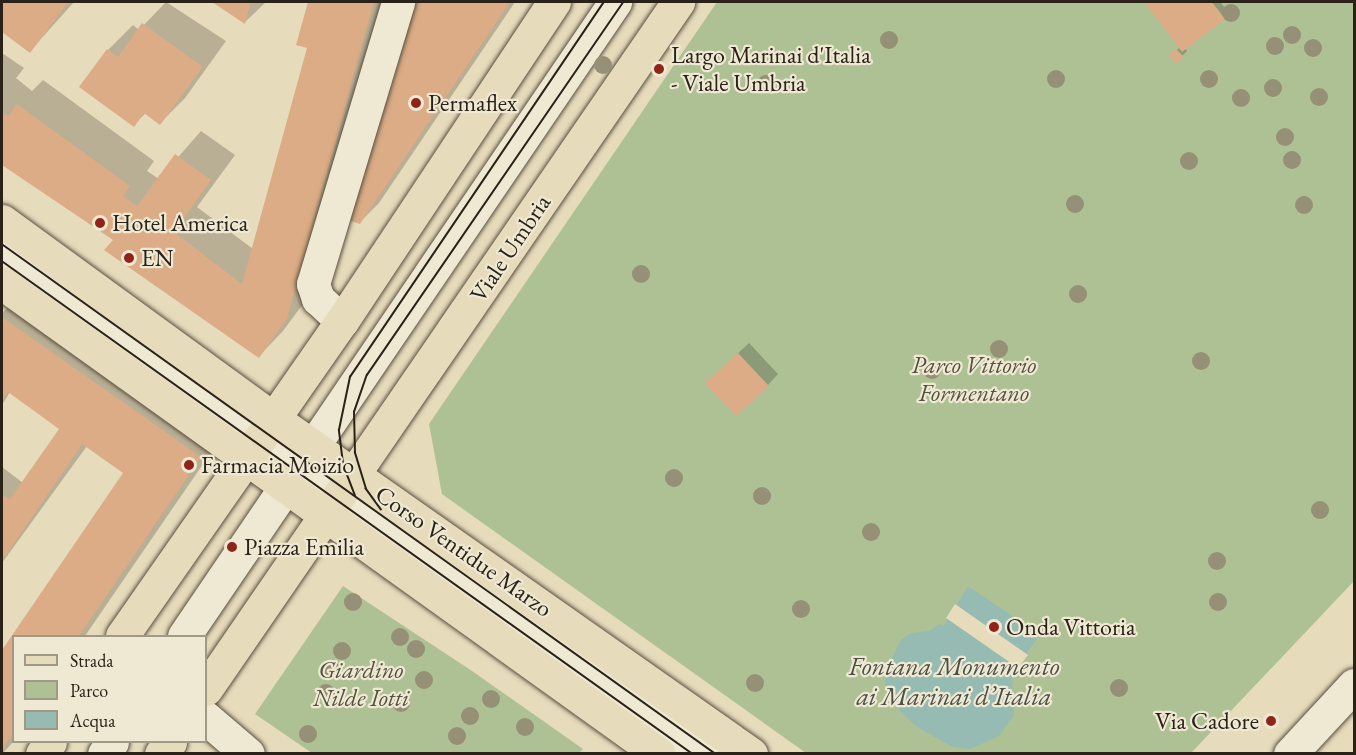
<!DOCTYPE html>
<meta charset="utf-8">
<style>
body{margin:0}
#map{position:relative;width:1356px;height:755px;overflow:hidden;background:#e6dbbb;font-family:"EB Garamond",serif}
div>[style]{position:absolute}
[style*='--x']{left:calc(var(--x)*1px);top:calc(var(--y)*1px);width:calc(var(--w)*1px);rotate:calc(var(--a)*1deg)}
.green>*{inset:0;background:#aec195}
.water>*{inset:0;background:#96bbb2}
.pier>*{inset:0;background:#e6dbbb}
.shadow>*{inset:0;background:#0003}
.building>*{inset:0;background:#dbac85}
.roads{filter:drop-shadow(0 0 2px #595041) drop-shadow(0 0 2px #595041)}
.minor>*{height:33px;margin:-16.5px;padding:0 16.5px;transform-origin:16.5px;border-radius:16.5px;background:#efe8d3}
.major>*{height:33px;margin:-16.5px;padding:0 16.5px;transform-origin:16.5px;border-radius:16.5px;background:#e6dbbb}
.tram>*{height:1.5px;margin:-0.75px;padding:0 0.75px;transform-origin:0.75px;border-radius:0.75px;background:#2a2218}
.trees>*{width:18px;height:18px;margin:-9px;border-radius:50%;background:#959076}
.dots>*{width:16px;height:16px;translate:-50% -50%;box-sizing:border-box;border:3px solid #efe8d3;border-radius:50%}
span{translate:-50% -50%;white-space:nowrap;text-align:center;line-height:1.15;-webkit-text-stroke:4.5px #efe8d3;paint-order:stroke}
.poi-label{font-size:24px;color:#2a2218}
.left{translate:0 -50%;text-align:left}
.right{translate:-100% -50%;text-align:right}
.street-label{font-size:24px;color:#2a2218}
.park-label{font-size:24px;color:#52523e;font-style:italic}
.water-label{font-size:26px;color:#4a5046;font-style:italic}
.frame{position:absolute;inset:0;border:3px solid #2a2218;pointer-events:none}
.legend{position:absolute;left:12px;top:635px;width:195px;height:108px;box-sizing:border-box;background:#efe8d3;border:2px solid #a09988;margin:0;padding:8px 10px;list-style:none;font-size:18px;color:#2a2218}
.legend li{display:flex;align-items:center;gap:12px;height:30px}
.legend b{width:30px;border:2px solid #a09988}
</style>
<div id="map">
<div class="green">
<i style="clip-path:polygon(717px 2px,1354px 2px,1354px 581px,1191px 753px,806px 753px,442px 494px,429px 424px)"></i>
<i style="clip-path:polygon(343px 586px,472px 671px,583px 749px,578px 754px,312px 753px,255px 714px)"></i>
</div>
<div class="water">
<i style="clip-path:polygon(968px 586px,1040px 635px,1012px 673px,1014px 715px,999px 736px,970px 749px,953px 747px,917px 727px,897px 708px,885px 684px,887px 667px,901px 640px,911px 633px,929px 631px,940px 624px,944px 626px)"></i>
</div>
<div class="pier">
<i style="clip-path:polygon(955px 604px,1028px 655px,1018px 668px,946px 618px)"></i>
</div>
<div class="shadow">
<i style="clip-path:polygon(2px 2px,74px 2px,30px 51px,2px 30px)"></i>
<i style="clip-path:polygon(166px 2px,226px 41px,185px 98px,160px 123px,146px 113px,133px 125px,108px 50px,133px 25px,139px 30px)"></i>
<i style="clip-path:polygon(215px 2px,266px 2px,245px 22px)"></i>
<i style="clip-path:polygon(309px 2px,391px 2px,311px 293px,283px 331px,259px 356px,115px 240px,2px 161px,2px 53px,24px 68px,16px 78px,32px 91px,43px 80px,154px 161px,147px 171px,159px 179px,201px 131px,235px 155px,197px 207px,253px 249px,309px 47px,298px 44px)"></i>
<i style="clip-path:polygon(416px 2px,515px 2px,379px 203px,360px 222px,347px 218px)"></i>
<i style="clip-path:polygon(1146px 2px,1220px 2px,1229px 13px,1185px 48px,1187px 51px,1176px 62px,1171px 56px,1180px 47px)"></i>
<i style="clip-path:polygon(10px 305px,225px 432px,85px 636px,14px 636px,14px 741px,2px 754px,2px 653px,125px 472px,87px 446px,2px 563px,2px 467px,23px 483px,61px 428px,10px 392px,2px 405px,2px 313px)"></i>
<i style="clip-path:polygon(749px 343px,778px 374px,768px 385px,718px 372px)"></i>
</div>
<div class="building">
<i style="clip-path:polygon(2px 2px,63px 2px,67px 4px,30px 53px,2px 32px)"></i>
<i style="clip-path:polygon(212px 2px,251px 2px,245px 24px)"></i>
<i style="clip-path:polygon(308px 2px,374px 2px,287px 319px,259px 358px,104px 250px,113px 240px,2px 165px,2px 111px,8px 116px,17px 104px,130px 186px,123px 196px,137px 206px,175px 154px,211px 180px,174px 232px,242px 284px,307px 48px,296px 45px)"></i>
<i style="clip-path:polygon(415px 2px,510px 2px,360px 224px,345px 219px)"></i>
<i style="clip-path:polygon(1144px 2px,1212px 2px,1225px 19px,1182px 52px)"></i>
<i style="clip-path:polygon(142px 23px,203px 67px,160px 125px,144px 113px,134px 127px,79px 87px,107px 49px,118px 57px)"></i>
<i style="clip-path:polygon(1176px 49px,1184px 57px,1176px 64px,1169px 55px)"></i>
<i style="clip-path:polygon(2px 317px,201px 457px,79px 636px,14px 636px,14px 732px,2px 749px,2px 650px,123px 473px,82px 444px,2px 561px,2px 494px,10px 499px,59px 429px,8px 392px,2px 401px)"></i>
<i style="clip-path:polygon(738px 353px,769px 386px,736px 416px,705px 383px)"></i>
</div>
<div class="roads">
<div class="minor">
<i style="--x:2;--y:253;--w:861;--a:35.59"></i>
<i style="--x:342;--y:321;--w:33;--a:-137"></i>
<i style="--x:318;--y:299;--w:16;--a:-108"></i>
<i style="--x:313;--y:284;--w:295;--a:-73.2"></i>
<i style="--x:184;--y:636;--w:767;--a:-55.79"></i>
<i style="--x:206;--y:718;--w:55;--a:40.6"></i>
<i style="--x:104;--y:754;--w:14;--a:-56"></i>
<i style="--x:1290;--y:754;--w:94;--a:-47.2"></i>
</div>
<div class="major">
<i style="--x:2;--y:221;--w:336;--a:36.1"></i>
<i style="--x:274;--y:419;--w:583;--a:35.08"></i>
<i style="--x:2;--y:283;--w:808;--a:35.64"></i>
<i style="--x:122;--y:636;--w:384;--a:-55.1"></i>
<i style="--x:342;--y:321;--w:383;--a:-56.4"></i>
<i style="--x:206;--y:689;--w:834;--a:-55.51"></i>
<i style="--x:42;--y:754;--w:14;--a:-56"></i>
<i style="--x:161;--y:754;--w:15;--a:-53"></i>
</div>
</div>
<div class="tram">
<i style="--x:2;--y:244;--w:877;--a:35.54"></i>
<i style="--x:2;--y:261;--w:849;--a:35.51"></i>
<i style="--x:355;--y:496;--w:34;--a:-111"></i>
<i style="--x:343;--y:464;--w:34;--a:-97"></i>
<i style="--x:339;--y:430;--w:54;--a:-78.3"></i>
<i style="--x:350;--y:377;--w:453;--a:-55.9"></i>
<i style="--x:381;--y:510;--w:26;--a:-126"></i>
<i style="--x:366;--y:489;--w:38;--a:-107"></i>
<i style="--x:355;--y:453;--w:41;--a:-91.4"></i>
<i style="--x:354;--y:412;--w:39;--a:-71"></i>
<i style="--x:367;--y:375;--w:452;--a:-55.5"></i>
</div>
<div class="trees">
<i style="left:1231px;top:13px"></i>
<i style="left:1292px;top:35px"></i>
<i style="left:889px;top:40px"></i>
<i style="left:1275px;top:46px"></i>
<i style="left:1313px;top:48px"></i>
<i style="left:603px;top:65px"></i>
<i style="left:1056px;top:79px"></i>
<i style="left:1209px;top:79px"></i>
<i style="left:766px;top:84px"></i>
<i style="left:1273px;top:88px"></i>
<i style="left:1319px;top:97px"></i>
<i style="left:1241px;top:98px"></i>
<i style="left:1285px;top:137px"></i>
<i style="left:1292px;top:160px"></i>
<i style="left:1189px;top:161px"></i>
<i style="left:1075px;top:204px"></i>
<i style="left:1304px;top:205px"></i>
<i style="left:641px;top:274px"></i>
<i style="left:1078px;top:294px"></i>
<i style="left:999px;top:349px"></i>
<i style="left:1201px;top:361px"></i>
<i style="left:932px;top:370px"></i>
<i style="left:674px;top:478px"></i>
<i style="left:762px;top:496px"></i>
<i style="left:1320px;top:510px"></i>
<i style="left:871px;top:532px"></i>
<i style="left:1217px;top:561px"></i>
<i style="left:353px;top:602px"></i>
<i style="left:1218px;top:602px"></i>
<i style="left:801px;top:609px"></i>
<i style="left:400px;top:637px"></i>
<i style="left:416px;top:649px"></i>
<i style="left:342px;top:651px"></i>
<i style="left:333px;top:670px"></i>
<i style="left:424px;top:680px"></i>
<i style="left:755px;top:683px"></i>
<i style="left:1119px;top:688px"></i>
<i style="left:326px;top:693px"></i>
<i style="left:491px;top:699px"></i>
<i style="left:401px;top:703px"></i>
<i style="left:470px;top:716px"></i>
<i style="left:525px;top:727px"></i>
<i style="left:308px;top:734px"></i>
<i style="left:457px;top:736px"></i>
</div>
<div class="dots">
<i style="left:659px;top:69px;background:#8f2418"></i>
<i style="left:416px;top:103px;background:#8f2418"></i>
<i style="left:100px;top:223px;background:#8f2418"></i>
<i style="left:129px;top:258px;background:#8f2418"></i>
<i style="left:189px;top:465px;background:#8f2418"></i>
<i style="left:232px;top:547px;background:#8f2418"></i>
<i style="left:994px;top:627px;background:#8f2418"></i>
<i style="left:1271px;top:721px;background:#8f2418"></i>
</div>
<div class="poi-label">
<span class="left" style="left:671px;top:69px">Largo Marinai d'Italia<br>- Viale Umbria</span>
<span class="left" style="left:428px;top:103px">Permaflex</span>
<span class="left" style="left:112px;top:223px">Hotel America</span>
<span class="left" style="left:141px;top:258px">EN</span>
<span class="left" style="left:201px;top:465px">Farmacia Moizio</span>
<span class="left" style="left:244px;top:547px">Piazza Emilia</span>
<span class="left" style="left:1006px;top:627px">Onda Vittoria</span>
<span class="right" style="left:1259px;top:721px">Via Cadore</span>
</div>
<div class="street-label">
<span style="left:510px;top:248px;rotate:-56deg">Viale Umbria</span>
<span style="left:464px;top:551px;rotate:35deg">Corso Ventidue Marzo</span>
</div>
<div class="park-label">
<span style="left:974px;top:379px">Parco Vittorio<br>Formentano</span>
<span style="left:361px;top:684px">Giardino<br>Nilde Iotti</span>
</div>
<div class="water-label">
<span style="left:954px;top:682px">Fontana Monumento<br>ai Marinai d’Italia</span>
</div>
<div class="frame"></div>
<ul class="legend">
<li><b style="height:8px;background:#e6dbbb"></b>Strada</li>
<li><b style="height:16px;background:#aec195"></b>Parco</li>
<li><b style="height:16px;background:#96bbb2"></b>Acqua</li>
</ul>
</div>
